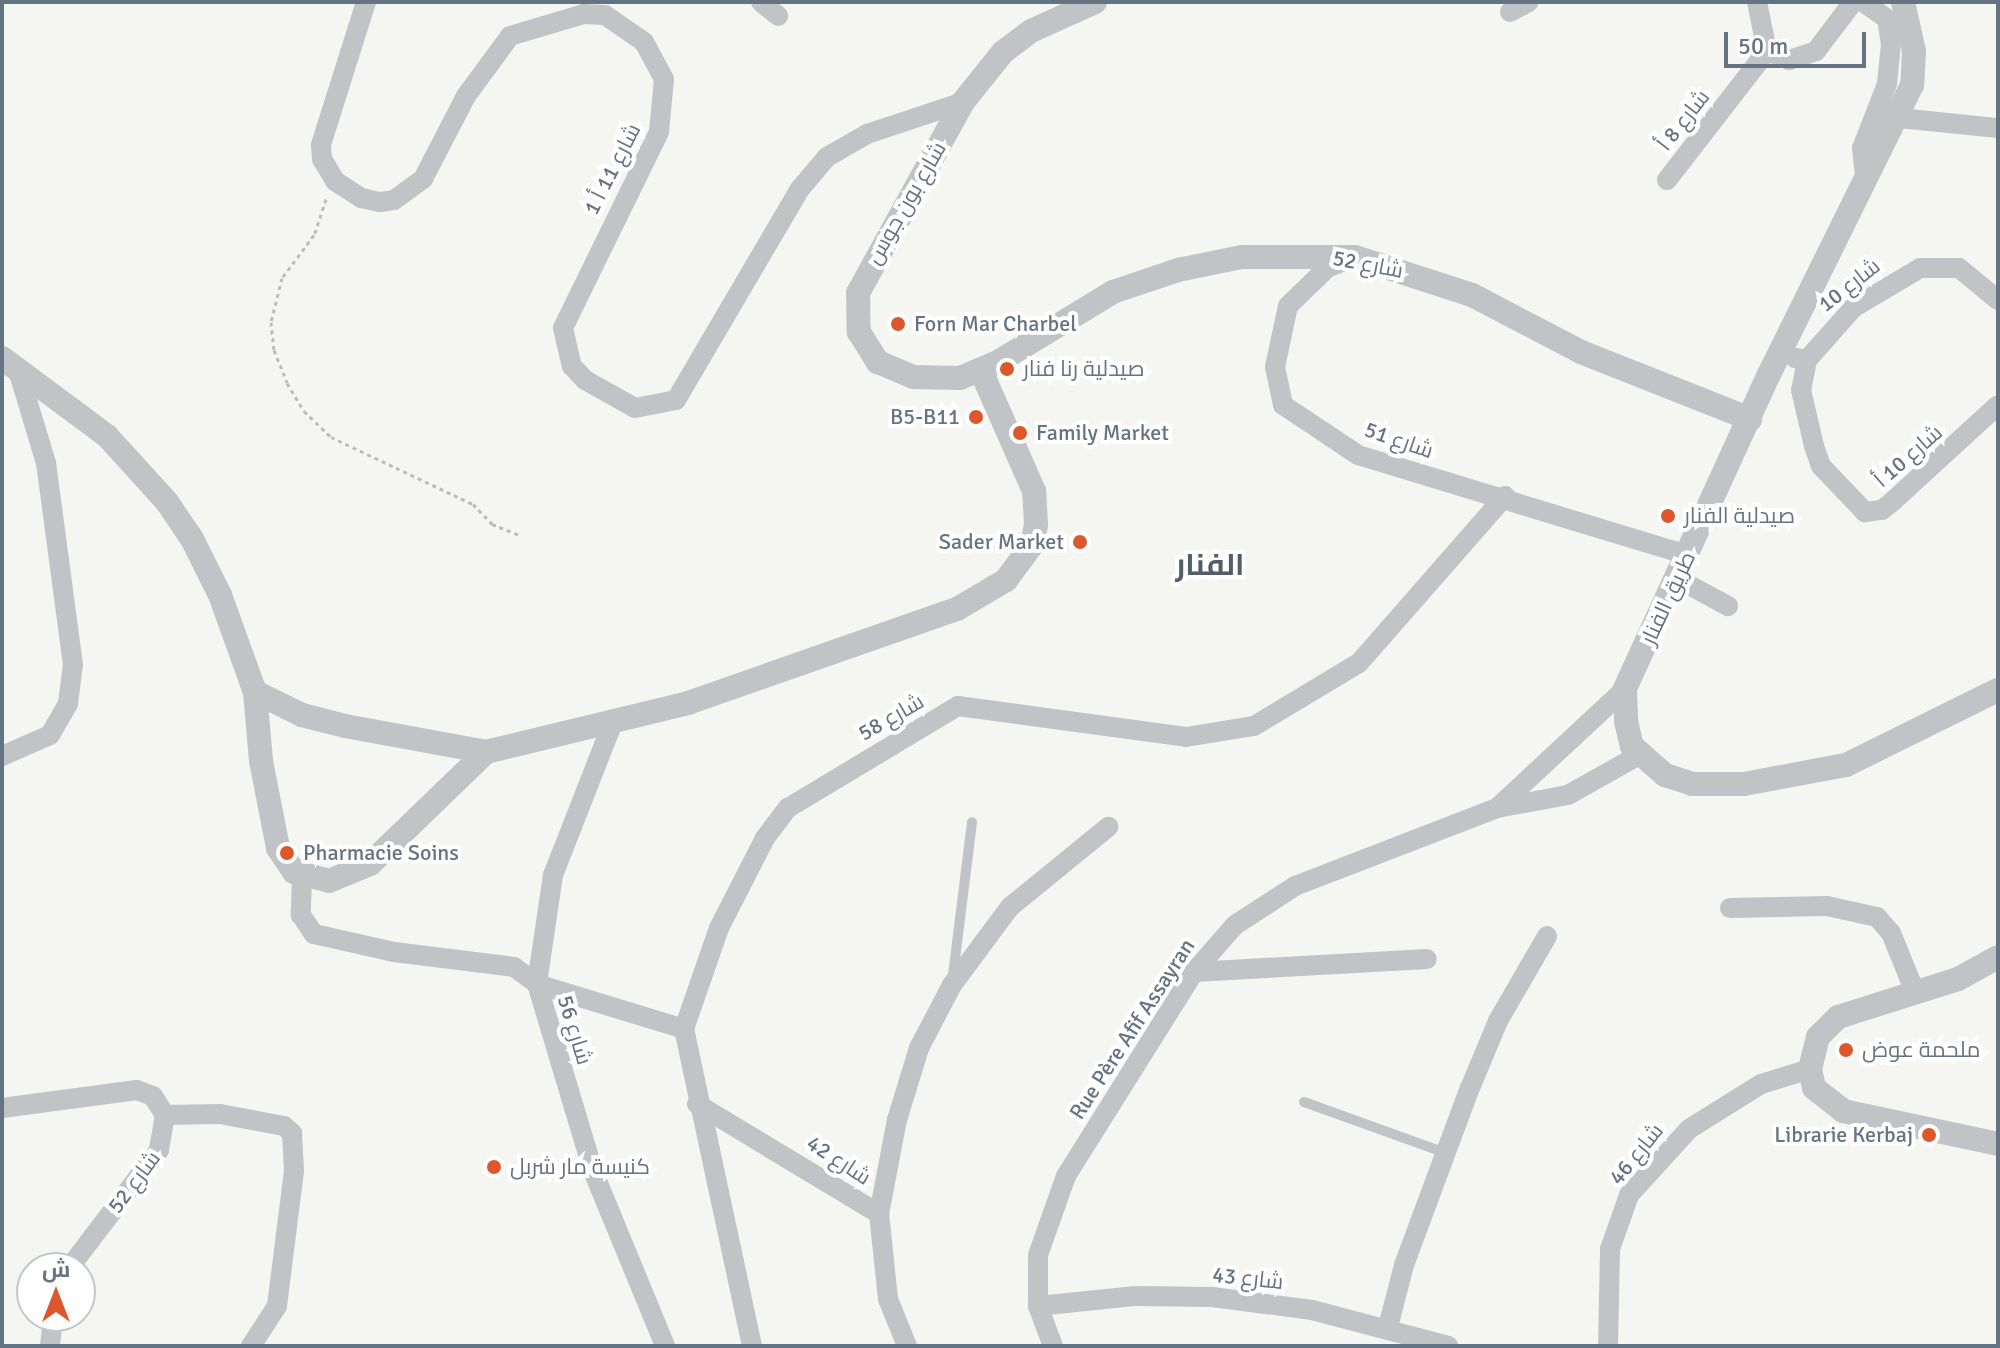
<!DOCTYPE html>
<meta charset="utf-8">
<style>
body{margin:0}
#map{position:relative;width:2000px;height:1348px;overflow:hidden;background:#f5f5f2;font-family:Signika,Cairo,sans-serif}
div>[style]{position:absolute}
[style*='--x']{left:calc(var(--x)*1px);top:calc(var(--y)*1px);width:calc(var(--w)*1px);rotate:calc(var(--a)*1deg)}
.path>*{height:3px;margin-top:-1.5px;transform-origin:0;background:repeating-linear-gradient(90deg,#babcbe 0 4px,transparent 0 8px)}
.service>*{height:10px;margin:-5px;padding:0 5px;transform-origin:5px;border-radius:5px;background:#c0c4c7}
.minor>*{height:20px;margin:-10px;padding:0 10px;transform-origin:10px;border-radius:10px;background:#c0c4c7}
.tertiary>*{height:24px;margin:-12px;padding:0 12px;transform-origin:12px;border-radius:12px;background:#c0c4c7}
.dots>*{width:22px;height:22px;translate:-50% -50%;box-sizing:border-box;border:4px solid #fff;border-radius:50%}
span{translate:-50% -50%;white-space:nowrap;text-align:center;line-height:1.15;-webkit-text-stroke:8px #fff;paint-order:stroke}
.street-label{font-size:22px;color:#657482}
.poi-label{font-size:22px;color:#657482}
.left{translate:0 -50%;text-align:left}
.right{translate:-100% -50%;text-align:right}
.district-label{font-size:30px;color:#535e67;font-weight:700}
.frame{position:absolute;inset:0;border:4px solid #657482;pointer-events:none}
.north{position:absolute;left:16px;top:1252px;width:80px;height:80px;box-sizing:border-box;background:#fff;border:2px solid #c1c7cd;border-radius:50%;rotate:0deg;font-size:22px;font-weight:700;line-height:32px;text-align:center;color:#657482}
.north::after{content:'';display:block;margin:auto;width:28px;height:36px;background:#dc572b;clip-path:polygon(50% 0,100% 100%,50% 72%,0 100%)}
.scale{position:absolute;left:1724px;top:32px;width:142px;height:36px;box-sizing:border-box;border:4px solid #657482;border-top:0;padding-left:10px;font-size:24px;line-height:28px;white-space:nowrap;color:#657482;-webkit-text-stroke:6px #fff;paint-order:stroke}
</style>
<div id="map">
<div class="path">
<i style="--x:326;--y:199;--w:38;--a:108"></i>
<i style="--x:314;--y:235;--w:54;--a:126.7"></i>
<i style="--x:282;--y:278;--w:45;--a:104"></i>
<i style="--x:271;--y:322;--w:28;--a:84"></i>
<i style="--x:274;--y:350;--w:35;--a:68"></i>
<i style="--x:287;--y:383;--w:33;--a:59"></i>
<i style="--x:304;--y:411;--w:37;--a:44"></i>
<i style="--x:331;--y:437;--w:157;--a:25.3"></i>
<i style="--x:473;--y:504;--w:28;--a:46"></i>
<i style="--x:492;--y:524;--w:29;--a:22"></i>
</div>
<div class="service">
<i style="--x:953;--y:975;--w:154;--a:-82.9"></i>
<i style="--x:1304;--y:1102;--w:151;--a:19.8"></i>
</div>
<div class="minor">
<i style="--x:366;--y:2;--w:150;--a:107.5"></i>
<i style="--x:321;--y:145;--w:14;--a:86"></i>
<i style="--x:322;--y:159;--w:26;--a:59"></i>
<i style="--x:335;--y:181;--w:31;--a:33"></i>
<i style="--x:361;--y:198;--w:19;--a:12"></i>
<i style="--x:380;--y:202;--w:14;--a:-8"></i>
<i style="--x:394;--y:200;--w:36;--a:-36"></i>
<i style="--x:423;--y:179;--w:93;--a:-62.6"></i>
<i style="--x:466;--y:96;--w:74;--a:-53.7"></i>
<i style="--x:510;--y:36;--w:77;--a:-16.6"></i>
<i style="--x:584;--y:14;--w:21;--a:3"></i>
<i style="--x:605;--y:15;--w:47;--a:34.7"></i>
<i style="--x:644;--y:42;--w:42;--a:61.6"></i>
<i style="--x:664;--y:79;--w:53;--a:95.4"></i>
<i style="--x:659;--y:132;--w:218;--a:116.1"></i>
<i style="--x:563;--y:328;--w:39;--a:77"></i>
<i style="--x:572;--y:366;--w:19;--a:47"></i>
<i style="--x:585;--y:380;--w:57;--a:29.2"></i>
<i style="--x:635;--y:408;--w:42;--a:-11"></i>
<i style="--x:676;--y:400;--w:243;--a:-59.6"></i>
<i style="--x:799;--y:190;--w:43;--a:-49.7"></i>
<i style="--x:827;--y:157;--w:46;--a:-29.9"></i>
<i style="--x:867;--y:134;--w:101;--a:-18.4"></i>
<i style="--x:761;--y:2;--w:22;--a:39"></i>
<i style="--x:1757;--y:2;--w:50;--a:78.5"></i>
<i style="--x:1767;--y:51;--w:24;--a:22"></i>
<i style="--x:1789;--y:60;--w:28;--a:-18"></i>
<i style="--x:1816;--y:51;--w:61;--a:-52.9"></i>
<i style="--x:1863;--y:2;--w:29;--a:35"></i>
<i style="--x:1887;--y:19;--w:25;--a:81"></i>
<i style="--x:1891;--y:44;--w:40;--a:95.7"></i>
<i style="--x:1887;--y:84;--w:69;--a:111.3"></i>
<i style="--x:1862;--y:148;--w:27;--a:84"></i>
<i style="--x:1510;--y:12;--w:21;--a:-28"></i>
<i style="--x:1899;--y:118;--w:100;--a:5.8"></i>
<i style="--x:1667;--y:180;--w:163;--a:-52.2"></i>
<i style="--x:1350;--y:259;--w:25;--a:159"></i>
<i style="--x:1327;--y:268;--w:54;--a:135.7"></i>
<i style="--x:1288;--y:306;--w:62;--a:102"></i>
<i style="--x:1275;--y:367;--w:39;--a:78"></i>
<i style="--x:1283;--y:405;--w:90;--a:33.7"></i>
<i style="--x:1358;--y:455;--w:345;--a:16.9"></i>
<i style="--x:1795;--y:358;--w:12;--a:9"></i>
<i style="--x:1807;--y:360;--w:69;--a:-48.5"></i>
<i style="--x:1853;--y:308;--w:78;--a:-30.8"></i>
<i style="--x:1920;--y:268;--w:39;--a:0"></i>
<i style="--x:1959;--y:268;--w:50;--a:39.4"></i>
<i style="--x:1807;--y:360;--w:31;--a:101"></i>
<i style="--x:1801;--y:390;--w:57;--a:76.9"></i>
<i style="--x:1814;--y:446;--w:21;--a:71"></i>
<i style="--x:1821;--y:466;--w:64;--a:46.3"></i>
<i style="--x:1865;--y:512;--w:17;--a:-7"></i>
<i style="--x:1882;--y:510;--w:14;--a:-39"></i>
<i style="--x:1893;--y:501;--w:142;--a:-42.4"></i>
<i style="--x:1678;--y:579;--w:57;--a:28.4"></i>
<i style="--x:613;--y:722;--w:164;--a:111.4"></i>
<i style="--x:553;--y:875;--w:110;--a:98.4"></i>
<i style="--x:537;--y:984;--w:195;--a:73.3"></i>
<i style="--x:593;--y:1171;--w:189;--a:67.6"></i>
<i style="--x:2;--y:756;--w:52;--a:-23.6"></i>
<i style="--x:50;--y:735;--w:36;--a:-60"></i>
<i style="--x:68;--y:704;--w:39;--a:-83"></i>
<i style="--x:73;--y:665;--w:204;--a:-97.6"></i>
<i style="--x:46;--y:463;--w:97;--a:-106.8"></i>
<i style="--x:1497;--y:808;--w:175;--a:-42.9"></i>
<i style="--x:302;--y:877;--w:38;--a:92"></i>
<i style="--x:301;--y:915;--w:23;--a:56"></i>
<i style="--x:314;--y:934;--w:82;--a:12.7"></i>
<i style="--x:394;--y:952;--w:121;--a:7.1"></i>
<i style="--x:514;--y:967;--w:29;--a:36"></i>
<i style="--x:537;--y:984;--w:154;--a:17"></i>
<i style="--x:1730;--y:908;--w:97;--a:-1.2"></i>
<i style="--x:1827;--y:906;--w:51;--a:12.4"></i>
<i style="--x:1877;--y:917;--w:21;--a:49"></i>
<i style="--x:1891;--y:933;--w:64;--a:67.9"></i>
<i style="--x:1194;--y:972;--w:233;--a:-3.2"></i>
<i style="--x:697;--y:1104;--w:213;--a:31.1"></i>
<i style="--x:2;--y:1108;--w:136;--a:-7.6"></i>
<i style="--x:137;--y:1090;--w:17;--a:21"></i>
<i style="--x:153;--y:1096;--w:22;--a:58"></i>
<i style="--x:165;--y:1115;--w:36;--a:100"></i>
<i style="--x:159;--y:1150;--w:148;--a:127.3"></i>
<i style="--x:165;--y:1115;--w:55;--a:-1"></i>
<i style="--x:220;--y:1114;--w:65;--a:10.6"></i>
<i style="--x:284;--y:1126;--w:11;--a:41"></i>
<i style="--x:292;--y:1133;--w:38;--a:87"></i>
<i style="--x:294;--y:1171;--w:136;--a:97.2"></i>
<i style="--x:277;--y:1306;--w:48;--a:123"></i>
<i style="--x:1038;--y:1306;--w:98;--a:-5.9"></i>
<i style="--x:1135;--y:1296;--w:77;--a:0.7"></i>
<i style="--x:1212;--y:1297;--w:101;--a:7.4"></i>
<i style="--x:1312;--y:1310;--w:141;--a:14.8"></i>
<i style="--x:1388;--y:1327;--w:64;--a:-75.5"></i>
<i style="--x:1404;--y:1265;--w:189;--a:-69.6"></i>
<i style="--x:1470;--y:1088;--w:73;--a:-67.3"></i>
<i style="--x:1498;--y:1021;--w:98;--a:-60"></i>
<i style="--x:50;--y:1346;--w:30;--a:-84"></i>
<i style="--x:752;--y:1346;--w:324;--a:-102.1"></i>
<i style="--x:684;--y:1029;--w:107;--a:-70.9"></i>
<i style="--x:719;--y:928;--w:101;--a:-62.9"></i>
<i style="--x:765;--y:838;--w:38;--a:-53"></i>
<i style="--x:788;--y:808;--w:198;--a:-31"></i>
<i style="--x:958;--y:706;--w:230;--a:7.7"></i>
<i style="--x:1186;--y:737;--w:69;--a:-9.2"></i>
<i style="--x:1254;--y:726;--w:122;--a:-31"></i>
<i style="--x:1359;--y:663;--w:222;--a:-48.8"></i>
<i style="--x:907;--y:1346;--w:51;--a:-112"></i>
<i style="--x:888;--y:1299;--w:85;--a:-96"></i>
<i style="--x:879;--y:1214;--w:96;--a:-79.2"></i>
<i style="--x:897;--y:1120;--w:75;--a:-73"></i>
<i style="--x:919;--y:1048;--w:71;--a:-62.4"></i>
<i style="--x:952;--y:985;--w:97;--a:-53.4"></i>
<i style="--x:1010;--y:907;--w:127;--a:-39.2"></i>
<i style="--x:1053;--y:1346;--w:43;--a:-110.6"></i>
<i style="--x:1038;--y:1306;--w:51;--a:-90"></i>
<i style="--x:1038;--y:1255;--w:84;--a:-70.5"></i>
<i style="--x:1066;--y:1176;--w:241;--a:-57.9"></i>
<i style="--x:1194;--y:972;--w:62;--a:-48.9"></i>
<i style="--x:1235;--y:925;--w:72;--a:-33"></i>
<i style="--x:1295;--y:886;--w:217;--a:-21.1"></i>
<i style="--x:1497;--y:808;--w:72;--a:-10.4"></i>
<i style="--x:1568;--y:795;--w:81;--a:-29.4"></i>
<i style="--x:1608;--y:1346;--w:97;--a:-88.8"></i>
<i style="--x:1610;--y:1249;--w:57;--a:-70.6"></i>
<i style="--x:1629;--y:1195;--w:89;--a:-47.7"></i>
<i style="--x:1689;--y:1129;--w:85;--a:-32"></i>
<i style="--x:1761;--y:1084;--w:51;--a:-17"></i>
</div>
<div class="tertiary">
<i style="--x:1095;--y:2;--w:70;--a:155.6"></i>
<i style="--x:1031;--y:31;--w:35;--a:143"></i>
<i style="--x:1003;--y:52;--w:64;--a:128.7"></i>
<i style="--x:963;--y:102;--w:218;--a:118.8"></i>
<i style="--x:858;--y:293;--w:39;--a:89"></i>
<i style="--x:859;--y:332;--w:36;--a:58"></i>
<i style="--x:878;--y:362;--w:39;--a:23"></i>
<i style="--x:914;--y:377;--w:46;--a:1.2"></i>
<i style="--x:960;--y:378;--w:41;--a:-22.8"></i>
<i style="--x:998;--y:362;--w:135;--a:-31.3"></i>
<i style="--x:1113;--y:292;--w:69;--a:-18.7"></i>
<i style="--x:1178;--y:270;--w:65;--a:-11.5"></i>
<i style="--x:1242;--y:257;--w:113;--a:0"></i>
<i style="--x:1355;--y:257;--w:123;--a:18"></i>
<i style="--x:1472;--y:295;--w:123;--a:27.6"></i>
<i style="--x:1581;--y:352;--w:182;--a:21.6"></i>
<i style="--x:1903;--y:2;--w:50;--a:77.3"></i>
<i style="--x:1914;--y:51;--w:34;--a:93"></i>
<i style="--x:1912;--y:85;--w:322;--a:116.3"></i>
<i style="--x:1769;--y:374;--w:346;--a:114.6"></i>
<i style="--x:1625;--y:689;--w:32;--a:88"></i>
<i style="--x:1626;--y:721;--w:26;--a:77"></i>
<i style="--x:1632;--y:746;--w:44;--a:41.3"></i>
<i style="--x:1665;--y:775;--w:28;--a:18"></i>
<i style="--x:1692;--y:784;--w:52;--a:0"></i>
<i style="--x:1744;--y:784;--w:104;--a:-10.6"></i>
<i style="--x:1846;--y:765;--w:169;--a:-26.3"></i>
<i style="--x:2;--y:358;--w:131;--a:36.6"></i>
<i style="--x:107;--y:436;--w:89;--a:47.7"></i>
<i style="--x:167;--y:502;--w:45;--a:56"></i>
<i style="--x:192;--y:539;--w:63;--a:63.4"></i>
<i style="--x:220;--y:595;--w:103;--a:70.2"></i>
<i style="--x:255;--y:692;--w:69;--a:85"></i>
<i style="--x:261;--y:761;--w:89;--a:78.9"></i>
<i style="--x:278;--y:848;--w:29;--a:56"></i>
<i style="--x:294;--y:872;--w:36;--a:14"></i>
<i style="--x:329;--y:881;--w:44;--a:-22.5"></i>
<i style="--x:370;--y:864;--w:161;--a:-44"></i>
<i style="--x:255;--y:692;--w:52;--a:26.1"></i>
<i style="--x:302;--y:715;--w:44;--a:14.3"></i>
<i style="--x:345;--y:726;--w:143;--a:10.4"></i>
<i style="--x:486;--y:752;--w:208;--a:-13.6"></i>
<i style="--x:688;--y:703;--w:285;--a:-19.3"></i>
<i style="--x:957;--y:609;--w:57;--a:-30.6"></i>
<i style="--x:1006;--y:580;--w:44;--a:-53.4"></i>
<i style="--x:1032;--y:545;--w:20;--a:-79"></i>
<i style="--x:1036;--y:525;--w:34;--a:-93"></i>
<i style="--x:1034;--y:491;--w:131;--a:-113.8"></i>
<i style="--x:1998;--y:957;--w:46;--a:151.2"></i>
<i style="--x:1958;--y:979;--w:126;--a:162.4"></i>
<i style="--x:1838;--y:1017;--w:28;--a:135"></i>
<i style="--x:1818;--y:1037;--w:33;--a:104"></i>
<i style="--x:1810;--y:1069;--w:19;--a:78"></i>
<i style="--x:1814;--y:1088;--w:37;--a:38"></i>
<i style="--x:1843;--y:1111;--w:158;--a:12"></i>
</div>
<div class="dots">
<i style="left:898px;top:324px;background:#dc572b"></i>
<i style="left:1007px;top:369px;background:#dc572b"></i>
<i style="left:976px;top:417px;background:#dc572b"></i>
<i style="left:1020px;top:433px;background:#dc572b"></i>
<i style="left:1668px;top:516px;background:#dc572b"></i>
<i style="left:1080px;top:542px;background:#dc572b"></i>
<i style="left:287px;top:853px;background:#dc572b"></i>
<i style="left:1846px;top:1050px;background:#dc572b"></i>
<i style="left:1929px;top:1135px;background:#dc572b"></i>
<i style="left:494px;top:1167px;background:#dc572b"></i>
</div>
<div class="street-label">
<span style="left:1683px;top:120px;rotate:-52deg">شارع 8 أ</span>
<span style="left:612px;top:169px;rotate:-63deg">شارع 11 أ 1</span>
<span style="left:906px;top:203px;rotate:-60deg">شارع بون جوس</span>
<span style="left:1368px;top:264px;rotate:11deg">شارع 52</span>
<span style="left:1849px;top:285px;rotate:-38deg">شارع 10</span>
<span style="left:1399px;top:440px;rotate:19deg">شارع 51</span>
<span style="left:1908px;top:456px;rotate:-41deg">شارع 10 أ</span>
<span style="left:1668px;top:598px;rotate:-65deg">طريق الفنار</span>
<span style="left:891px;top:717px;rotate:-30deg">شارع 58</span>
<span style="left:1132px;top:1029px;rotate:-57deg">Rue Père Afif Assayran</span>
<span style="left:575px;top:1030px;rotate:73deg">شارع 56</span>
<span style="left:1636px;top:1154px;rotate:-51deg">شارع 46</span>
<span style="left:839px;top:1160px;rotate:33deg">شارع 42</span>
<span style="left:134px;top:1182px;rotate:-53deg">شارع 52</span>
<span style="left:1248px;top:1278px;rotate:6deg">شارع 43</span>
</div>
<div class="poi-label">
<span class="left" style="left:914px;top:324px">Forn Mar Charbel</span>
<span class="left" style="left:1023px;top:369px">صيدلية رنا فنار</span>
<span class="right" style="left:960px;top:417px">B5-B11</span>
<span class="left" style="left:1036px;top:433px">Family Market</span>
<span class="left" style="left:1684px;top:516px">صيدلية الفنار</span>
<span class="right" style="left:1064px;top:542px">Sader Market</span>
<span class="left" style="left:303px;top:853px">Pharmacie Soins</span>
<span class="left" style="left:1862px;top:1050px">ملحمة عوض</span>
<span class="right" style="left:1913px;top:1135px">Librarie Kerbaj</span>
<span class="left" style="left:510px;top:1167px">كنيسة مار شربل</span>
</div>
<div class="district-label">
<span style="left:1210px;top:566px">الفنار</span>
</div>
<div class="frame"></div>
<div class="north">ش</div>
<div class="scale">50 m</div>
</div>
